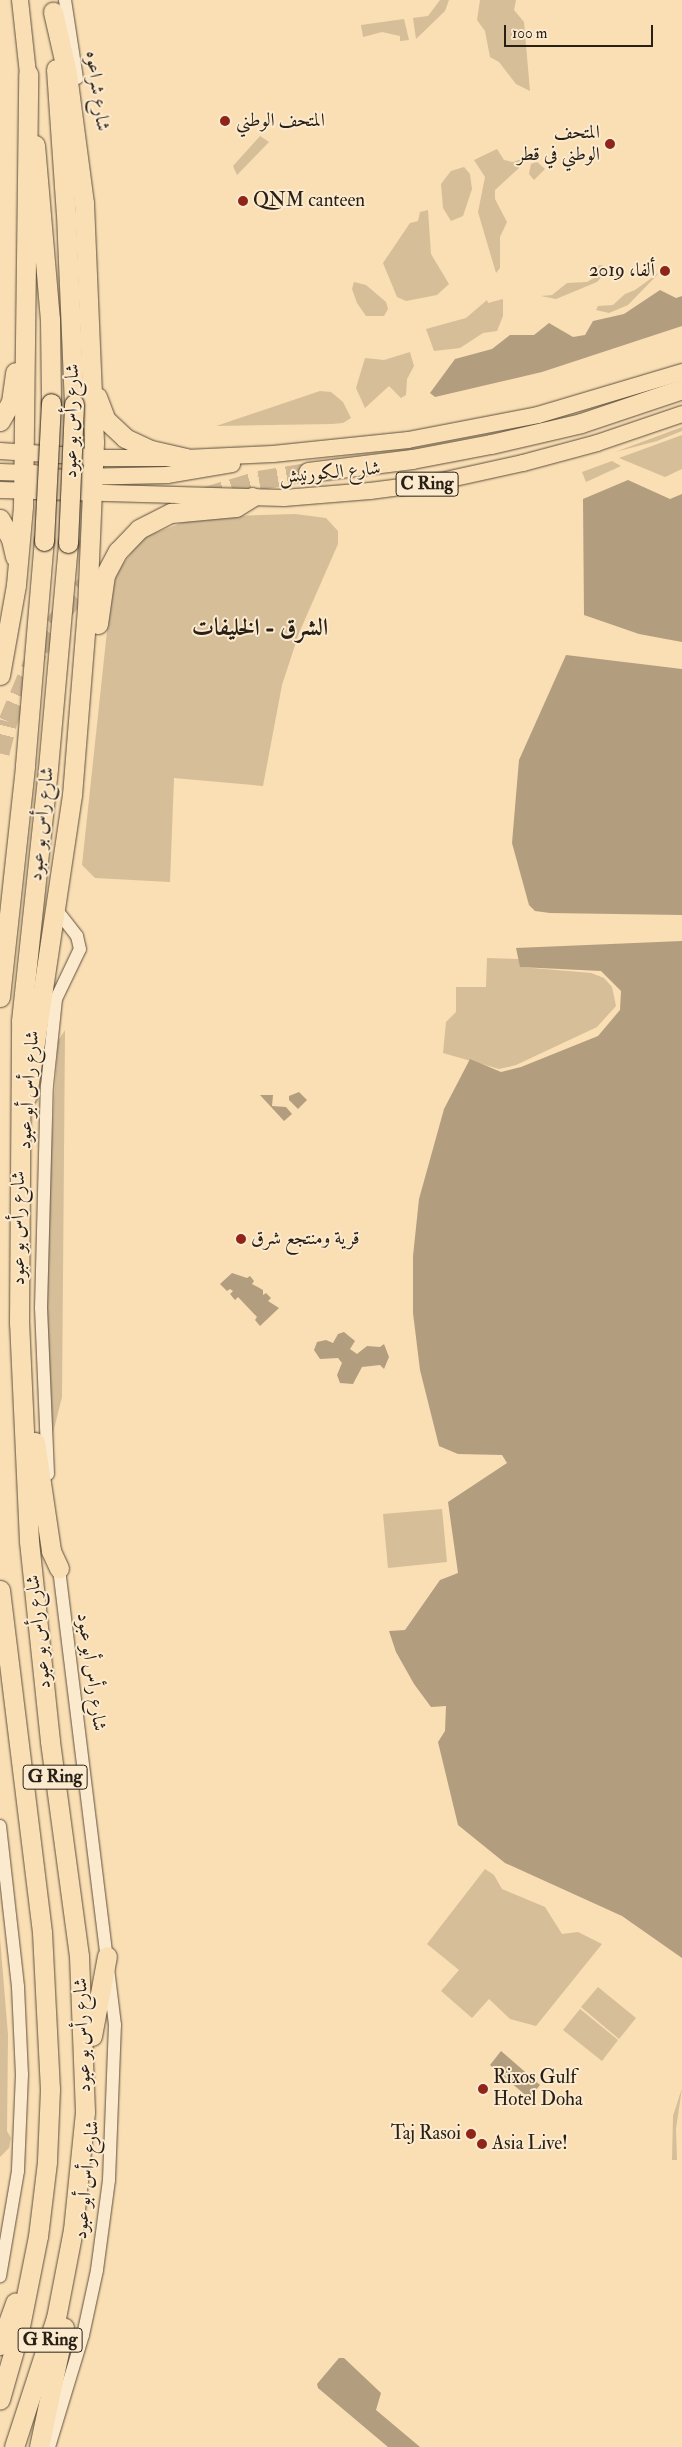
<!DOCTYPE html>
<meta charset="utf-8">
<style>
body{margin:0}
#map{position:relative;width:682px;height:2447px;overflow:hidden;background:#fadeb4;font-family:"IM FELL Double Pica",Amiri,serif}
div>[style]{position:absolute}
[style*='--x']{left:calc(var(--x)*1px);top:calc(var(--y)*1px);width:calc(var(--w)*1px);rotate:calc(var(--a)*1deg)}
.green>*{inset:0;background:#d6be99}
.water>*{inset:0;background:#b39d7f}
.motorway-tunnel>*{height:19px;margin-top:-9.5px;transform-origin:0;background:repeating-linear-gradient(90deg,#d0b895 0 19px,transparent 0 28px)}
.roads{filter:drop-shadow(0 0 1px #5c503e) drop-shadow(0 0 1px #5c503e)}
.tertiary>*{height:12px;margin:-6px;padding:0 6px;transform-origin:6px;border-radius:6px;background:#fceace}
.primary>*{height:16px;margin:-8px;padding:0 8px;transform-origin:8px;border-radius:8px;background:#fadeb4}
.trunk>*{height:16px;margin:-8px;padding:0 8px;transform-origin:8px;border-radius:8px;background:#fadeb4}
.motorway>*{height:19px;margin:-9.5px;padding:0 9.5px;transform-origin:9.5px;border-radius:9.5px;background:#fadeb4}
.bridges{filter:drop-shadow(0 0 1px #282017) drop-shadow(0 0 1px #282017)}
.motorway-bridge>*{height:19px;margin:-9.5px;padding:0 9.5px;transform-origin:9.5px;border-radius:9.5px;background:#fadeb4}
.dots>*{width:14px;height:14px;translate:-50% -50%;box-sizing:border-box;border:2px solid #fceace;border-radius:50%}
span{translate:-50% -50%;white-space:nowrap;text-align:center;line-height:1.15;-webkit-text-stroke:4px #fceace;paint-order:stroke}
.shield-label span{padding:1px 4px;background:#fceace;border:1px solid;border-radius:4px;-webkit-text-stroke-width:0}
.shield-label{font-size:18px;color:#282017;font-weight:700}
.street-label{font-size:19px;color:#282017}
.poi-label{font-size:19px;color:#282017}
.left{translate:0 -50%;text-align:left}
.right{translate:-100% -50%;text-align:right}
.district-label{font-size:24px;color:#282017;font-weight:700}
.scale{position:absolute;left:504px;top:25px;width:149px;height:22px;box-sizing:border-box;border:2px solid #282017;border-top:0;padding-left:6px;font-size:15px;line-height:18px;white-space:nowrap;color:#282017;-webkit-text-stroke:4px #fceace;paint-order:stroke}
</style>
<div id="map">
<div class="green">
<i style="clip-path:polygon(440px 0,449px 0,445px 11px,416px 39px,413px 18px,428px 16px)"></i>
<i style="clip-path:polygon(480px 0,516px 0,514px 10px,524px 22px,530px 91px,516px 84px,499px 62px,490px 57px,485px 31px,477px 20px)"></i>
<i style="clip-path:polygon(404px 19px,409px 40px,400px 41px,400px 36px,382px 32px,363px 37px,361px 25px)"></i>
<i style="clip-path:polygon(260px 136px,269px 142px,237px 175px,233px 166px)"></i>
<i style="clip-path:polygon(497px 149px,504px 160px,513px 162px,521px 159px,519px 168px,495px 190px,495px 199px,507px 222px,500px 237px,500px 268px,496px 273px,478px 212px,485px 177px,474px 160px)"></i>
<i style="clip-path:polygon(537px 162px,545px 169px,534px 180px,529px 174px,531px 164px)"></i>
<i style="clip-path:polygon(464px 167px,470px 174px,472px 189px,463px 216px,451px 221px,443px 208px,441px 184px,451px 171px)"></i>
<i style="clip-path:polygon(428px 210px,431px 254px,449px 284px,437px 295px,406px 301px,397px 297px,383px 263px,410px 223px,418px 221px,420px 212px)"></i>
<i style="clip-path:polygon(599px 265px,604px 266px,605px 273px,597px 282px,556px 299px,541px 296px,552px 295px,567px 283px,587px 282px,594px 278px)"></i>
<i style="clip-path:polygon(660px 272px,628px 305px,609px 313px,596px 310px,598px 306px,613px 305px,625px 294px,635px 290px)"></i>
<i style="clip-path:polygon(354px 282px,366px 285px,386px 302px,388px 309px,384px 316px,366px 316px,357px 303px,352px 289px)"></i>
<i style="clip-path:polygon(503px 299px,503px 316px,497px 331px,483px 333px,460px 348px,434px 351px,426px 329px,466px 318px,487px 300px,488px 303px)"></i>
<i style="clip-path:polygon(410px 352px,414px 366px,407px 379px,406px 395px,401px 398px,389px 386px,365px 408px,356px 388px,365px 358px,384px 360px)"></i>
<i style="clip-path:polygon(320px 391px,331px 392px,343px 402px,351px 418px,343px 423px,332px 424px,216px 426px)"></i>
<i style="clip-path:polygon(682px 427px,682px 431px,657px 441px,615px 452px)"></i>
<i style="clip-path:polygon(682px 435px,682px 469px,665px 477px,619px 458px)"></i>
<i style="clip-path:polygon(612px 461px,621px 466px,586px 482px,582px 472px)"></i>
<i style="clip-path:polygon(295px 514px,326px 518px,338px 531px,338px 544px,299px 633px,282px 685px,263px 786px,174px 778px,170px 882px,95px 878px,82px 865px,110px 603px,117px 572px,142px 538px,197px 517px)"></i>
<i style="clip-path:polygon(487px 958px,520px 959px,521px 967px,591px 973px,604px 978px,612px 987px,616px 1006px,597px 1027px,516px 1065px,499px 1069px,443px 1053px,446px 1022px,456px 1012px,456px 987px,486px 987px)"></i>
<i style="clip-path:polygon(65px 1030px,62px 1397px,52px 1437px,47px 1325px,49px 1183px,58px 1041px)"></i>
<i style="clip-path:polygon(442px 1509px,447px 1562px,388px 1568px,383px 1514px)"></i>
<i style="clip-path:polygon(485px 1869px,494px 1875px,502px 1889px,545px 1907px,562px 1934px,578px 1932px,602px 1944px,536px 2026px,510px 2019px,489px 1999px,472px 2018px,441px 1991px,459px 1970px,427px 1944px)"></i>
<i style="clip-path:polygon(0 1938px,8px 2035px,7px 2131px,11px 2138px,9px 2148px,0 2157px)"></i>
<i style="clip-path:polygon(598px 1987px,636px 2018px,619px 2039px,581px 2007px)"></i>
<i style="clip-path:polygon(580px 2009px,618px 2040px,602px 2061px,563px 2030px)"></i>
<i style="clip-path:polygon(682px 2088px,676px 2129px,677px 2160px,672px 2160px,673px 2116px)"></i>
</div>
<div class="water">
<i style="clip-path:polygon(660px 290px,676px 298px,682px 296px,682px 326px,542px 372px,435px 397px,430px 393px,455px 359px,492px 349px,510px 335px,534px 335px,549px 323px,573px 337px,585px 335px,593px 321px,624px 314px)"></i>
<i style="clip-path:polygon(628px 480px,670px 499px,682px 494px,682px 642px,639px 634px,584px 615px,583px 499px)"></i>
<i style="clip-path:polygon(566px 655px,682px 669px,682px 915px,550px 913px,535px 911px,529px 905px,512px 843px,519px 760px)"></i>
<i style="clip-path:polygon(682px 941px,682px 1958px,622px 1916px,505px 1863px,458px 1825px,438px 1742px,445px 1731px,446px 1706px,431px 1707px,414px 1684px,396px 1652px,389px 1631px,405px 1630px,440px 1580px,458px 1573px,448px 1502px,507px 1463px,502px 1455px,458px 1454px,439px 1446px,420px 1370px,413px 1313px,413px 1256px,419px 1199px,444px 1109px,470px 1059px,501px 1072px,521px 1067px,598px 1036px,620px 1010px,621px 991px,601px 971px,520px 967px,516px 948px)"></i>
<i style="clip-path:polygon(299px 1092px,307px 1100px,298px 1109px,289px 1100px,289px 1096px)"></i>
<i style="clip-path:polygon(260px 1095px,273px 1095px,272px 1106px,286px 1107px,292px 1114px,284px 1121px)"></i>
<i style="clip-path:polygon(232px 1273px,247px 1278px,250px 1276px,254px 1281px,252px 1284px,263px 1290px,263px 1295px,266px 1293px,271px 1298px,268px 1301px,279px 1308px,260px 1326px,255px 1320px,257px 1317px,238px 1297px,235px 1300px,230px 1294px,233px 1291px,230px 1289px,227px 1291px,220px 1284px)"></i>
<i style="clip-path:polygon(344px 1332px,355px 1341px,350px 1349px,357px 1354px,367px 1346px,380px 1347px,384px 1344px,389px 1357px,384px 1369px,380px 1365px,362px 1367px,353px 1384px,340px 1383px,337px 1375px,342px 1363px,338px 1358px,320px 1359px,314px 1350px,317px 1342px,326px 1340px,333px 1343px,338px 1334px)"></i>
<i style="clip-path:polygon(501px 2051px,540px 2085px,529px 2098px,490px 2065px)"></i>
<i style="clip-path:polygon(339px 2358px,344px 2358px,381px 2393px,376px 2410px,420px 2447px,388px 2447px,318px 2388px,317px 2384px)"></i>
</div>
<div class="motorway-tunnel">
<i style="--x:205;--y:496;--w:56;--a:-16.5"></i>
<i style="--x:259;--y:480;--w:50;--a:-9.3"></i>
<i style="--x:0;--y:753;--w:33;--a:-76"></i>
<i style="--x:8;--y:721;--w:79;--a:-67"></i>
<i style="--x:39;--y:648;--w:44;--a:-57"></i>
<i style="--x:63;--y:611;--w:50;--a:-49.9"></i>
</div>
<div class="roads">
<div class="tertiary">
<i style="--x:65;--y:0;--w:79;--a:81.3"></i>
<i style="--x:48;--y:1474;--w:166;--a:-92.4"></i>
<i style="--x:41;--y:1308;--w:222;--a:-88.5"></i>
<i style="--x:47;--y:1086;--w:87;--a:-84.1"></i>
<i style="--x:56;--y:999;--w:55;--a:-64.4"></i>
<i style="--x:80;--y:949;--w:13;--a:-103"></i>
<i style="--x:77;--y:936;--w:34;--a:-128"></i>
<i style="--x:0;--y:1826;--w:162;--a:83.6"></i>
<i style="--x:18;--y:1987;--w:87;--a:87.4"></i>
<i style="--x:22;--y:2074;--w:97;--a:92.4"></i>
<i style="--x:18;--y:2171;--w:107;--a:99.7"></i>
<i style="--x:49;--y:2447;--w:117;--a:-73.1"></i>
<i style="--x:83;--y:2335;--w:66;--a:-77.8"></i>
<i style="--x:97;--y:2270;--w:91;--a:-82.4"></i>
<i style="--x:109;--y:2180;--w:155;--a:-87.8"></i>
<i style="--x:115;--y:2025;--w:467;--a:-97"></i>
</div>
<div class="primary">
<i style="--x:20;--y:0;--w:74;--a:83.8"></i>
</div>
<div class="trunk">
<i style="--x:0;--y:451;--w:106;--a:3.8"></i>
<i style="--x:106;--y:458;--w:80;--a:0"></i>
<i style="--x:186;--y:458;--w:87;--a:-2.6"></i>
<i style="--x:273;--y:454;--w:136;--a:-5.9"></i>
<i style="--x:408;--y:440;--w:132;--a:-10.9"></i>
<i style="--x:538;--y:415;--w:150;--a:-16.6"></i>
<i style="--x:0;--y:472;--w:36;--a:2"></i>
<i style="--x:0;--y:490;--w:284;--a:1.6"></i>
<i style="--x:284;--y:498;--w:86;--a:-4.7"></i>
<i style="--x:370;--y:491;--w:63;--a:-7.4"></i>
<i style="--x:432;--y:483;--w:93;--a:-12.4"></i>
<i style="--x:523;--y:463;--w:77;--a:-15.1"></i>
<i style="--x:597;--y:443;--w:90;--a:-18.8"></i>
<i style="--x:23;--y:491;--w:13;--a:-61"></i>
<i style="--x:29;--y:480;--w:7;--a:-16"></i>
<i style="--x:36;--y:478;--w:131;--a:-1.3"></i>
<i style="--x:167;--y:475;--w:66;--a:-9.6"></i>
</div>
<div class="motorway">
<i style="--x:56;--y:69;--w:145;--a:86.1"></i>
<i style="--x:66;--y:214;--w:190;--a:87.6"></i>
<i style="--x:35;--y:145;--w:175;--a:85.1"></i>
<i style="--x:50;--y:319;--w:84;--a:89.3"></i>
<i style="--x:97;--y:397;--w:25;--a:69"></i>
<i style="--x:106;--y:420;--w:26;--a:43"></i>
<i style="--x:125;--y:438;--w:29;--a:25"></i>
<i style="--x:151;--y:450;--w:36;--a:13"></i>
<i style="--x:0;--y:421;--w:22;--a:-60"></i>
<i style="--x:11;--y:402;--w:30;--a:-82"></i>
<i style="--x:308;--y:472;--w:105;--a:-7.1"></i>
<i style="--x:412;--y:459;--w:80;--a:-10.8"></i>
<i style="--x:491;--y:444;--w:92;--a:-13.1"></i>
<i style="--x:581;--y:423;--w:107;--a:-18.6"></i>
<i style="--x:0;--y:519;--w:23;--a:61"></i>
<i style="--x:11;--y:539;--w:18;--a:77"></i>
<i style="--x:98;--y:624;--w:49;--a:-81.9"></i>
<i style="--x:105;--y:575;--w:27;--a:-62"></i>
<i style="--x:118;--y:551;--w:30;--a:-46"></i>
<i style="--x:139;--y:529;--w:36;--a:-27"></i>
<i style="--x:171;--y:513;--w:65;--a:-5.3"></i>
<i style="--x:236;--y:507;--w:19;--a:-32"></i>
<i style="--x:0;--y:675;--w:91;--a:-79.9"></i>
<i style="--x:16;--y:585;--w:79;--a:-84.9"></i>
<i style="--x:23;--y:506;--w:432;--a:-89.3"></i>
<i style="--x:0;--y:997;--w:233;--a:-83.8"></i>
<i style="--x:25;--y:765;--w:225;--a:-85.2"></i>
<i style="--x:27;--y:1096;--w:304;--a:-81.5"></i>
<i style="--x:72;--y:795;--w:187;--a:-85.4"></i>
<i style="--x:87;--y:609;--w:167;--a:-87.6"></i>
<i style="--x:94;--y:442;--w:239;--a:-92.4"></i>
<i style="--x:84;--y:203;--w:131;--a:-97.5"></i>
<i style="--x:67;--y:73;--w:63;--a:-102.9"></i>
<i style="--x:35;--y:1442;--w:110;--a:81.6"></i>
<i style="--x:51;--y:1551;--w:19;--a:65"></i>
<i style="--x:0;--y:1590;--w:345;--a:83"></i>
<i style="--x:42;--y:1932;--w:157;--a:87.1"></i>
<i style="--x:50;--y:2089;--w:73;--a:92.4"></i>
<i style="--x:47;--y:2162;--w:75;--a:96.9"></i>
<i style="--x:38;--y:2236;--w:102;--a:101.3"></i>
<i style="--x:18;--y:2336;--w:66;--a:105.9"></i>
<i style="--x:92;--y:2036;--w:81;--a:-79.4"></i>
<i style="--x:0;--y:2345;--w:45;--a:-70.3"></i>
<i style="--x:14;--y:2447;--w:136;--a:-72"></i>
<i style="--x:56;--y:2318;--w:90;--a:-79.1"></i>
<i style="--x:73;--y:2230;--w:119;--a:-84.2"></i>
<i style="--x:85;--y:2112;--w:156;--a:-92.2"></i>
<i style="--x:79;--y:1956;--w:217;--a:-97.7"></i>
<i style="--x:50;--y:1741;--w:201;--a:-96"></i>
<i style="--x:29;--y:1541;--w:218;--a:-92.6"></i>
<i style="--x:19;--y:1323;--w:302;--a:-89.6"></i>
<i style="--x:21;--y:1021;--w:254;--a:-83.9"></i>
<i style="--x:48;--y:768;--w:226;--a:-84.9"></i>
<i style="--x:39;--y:2447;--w:122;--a:-78.1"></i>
</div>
</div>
<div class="bridges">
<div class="motorway-bridge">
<i style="--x:44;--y:541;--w:138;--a:-87.1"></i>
<i style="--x:68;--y:543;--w:139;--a:-87.5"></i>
</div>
</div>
<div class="dots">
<i style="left:225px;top:121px;background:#8f2418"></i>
<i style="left:610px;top:144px;background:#8f2418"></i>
<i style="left:243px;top:201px;background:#8f2418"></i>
<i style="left:665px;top:271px;background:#8f2418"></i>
<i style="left:241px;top:1239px;background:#8f2418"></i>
<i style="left:483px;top:2089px;background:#8f2418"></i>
<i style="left:471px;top:2134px;background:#8f2418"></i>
<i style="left:482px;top:2144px;background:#8f2418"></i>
</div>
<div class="shield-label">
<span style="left:427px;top:484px">C Ring</span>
<span style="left:55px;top:1777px">G Ring</span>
<span style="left:50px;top:2340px">G Ring</span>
</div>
<div class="street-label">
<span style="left:97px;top:91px;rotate:82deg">شارع شراعوه</span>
<span style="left:72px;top:421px;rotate:-89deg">شارع رأس بو عبود</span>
<span style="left:330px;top:473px;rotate:-5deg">شارع الكورنيش</span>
<span style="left:42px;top:824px;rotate:-84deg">شارع رأس بو عبود</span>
<span style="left:29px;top:1090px;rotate:-86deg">شارع رأس أبو عبود</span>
<span style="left:19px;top:1228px;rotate:-90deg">شارع رأس بو عبود</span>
<span style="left:39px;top:1632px;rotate:-96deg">شارع رأس بو عبود</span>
<span style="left:91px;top:1672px;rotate:82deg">شارع رأس أبو عبود</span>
<span style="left:83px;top:2035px;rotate:-92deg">شارع رأس بو عبود</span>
<span style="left:87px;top:2180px;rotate:-84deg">شارع رأس أبو عبود</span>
</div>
<div class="poi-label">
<span class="left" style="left:236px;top:121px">المتحف الوطني</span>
<span class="right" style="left:600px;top:144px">المتحف<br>الوطني في قطر</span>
<span class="left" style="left:253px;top:201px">QNM canteen</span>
<span class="right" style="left:655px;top:271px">ألفا، 2019</span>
<span class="left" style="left:251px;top:1239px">قرية ومنتجع شرق</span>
<span class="left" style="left:493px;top:2089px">Rixos Gulf<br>Hotel Doha</span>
<span class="right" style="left:461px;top:2134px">Taj Rasoi</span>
<span class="left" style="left:492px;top:2144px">Asia Live!</span>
</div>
<div class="district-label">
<span style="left:260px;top:628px">الشرق - الخليفات</span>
</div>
<div class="scale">100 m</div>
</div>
